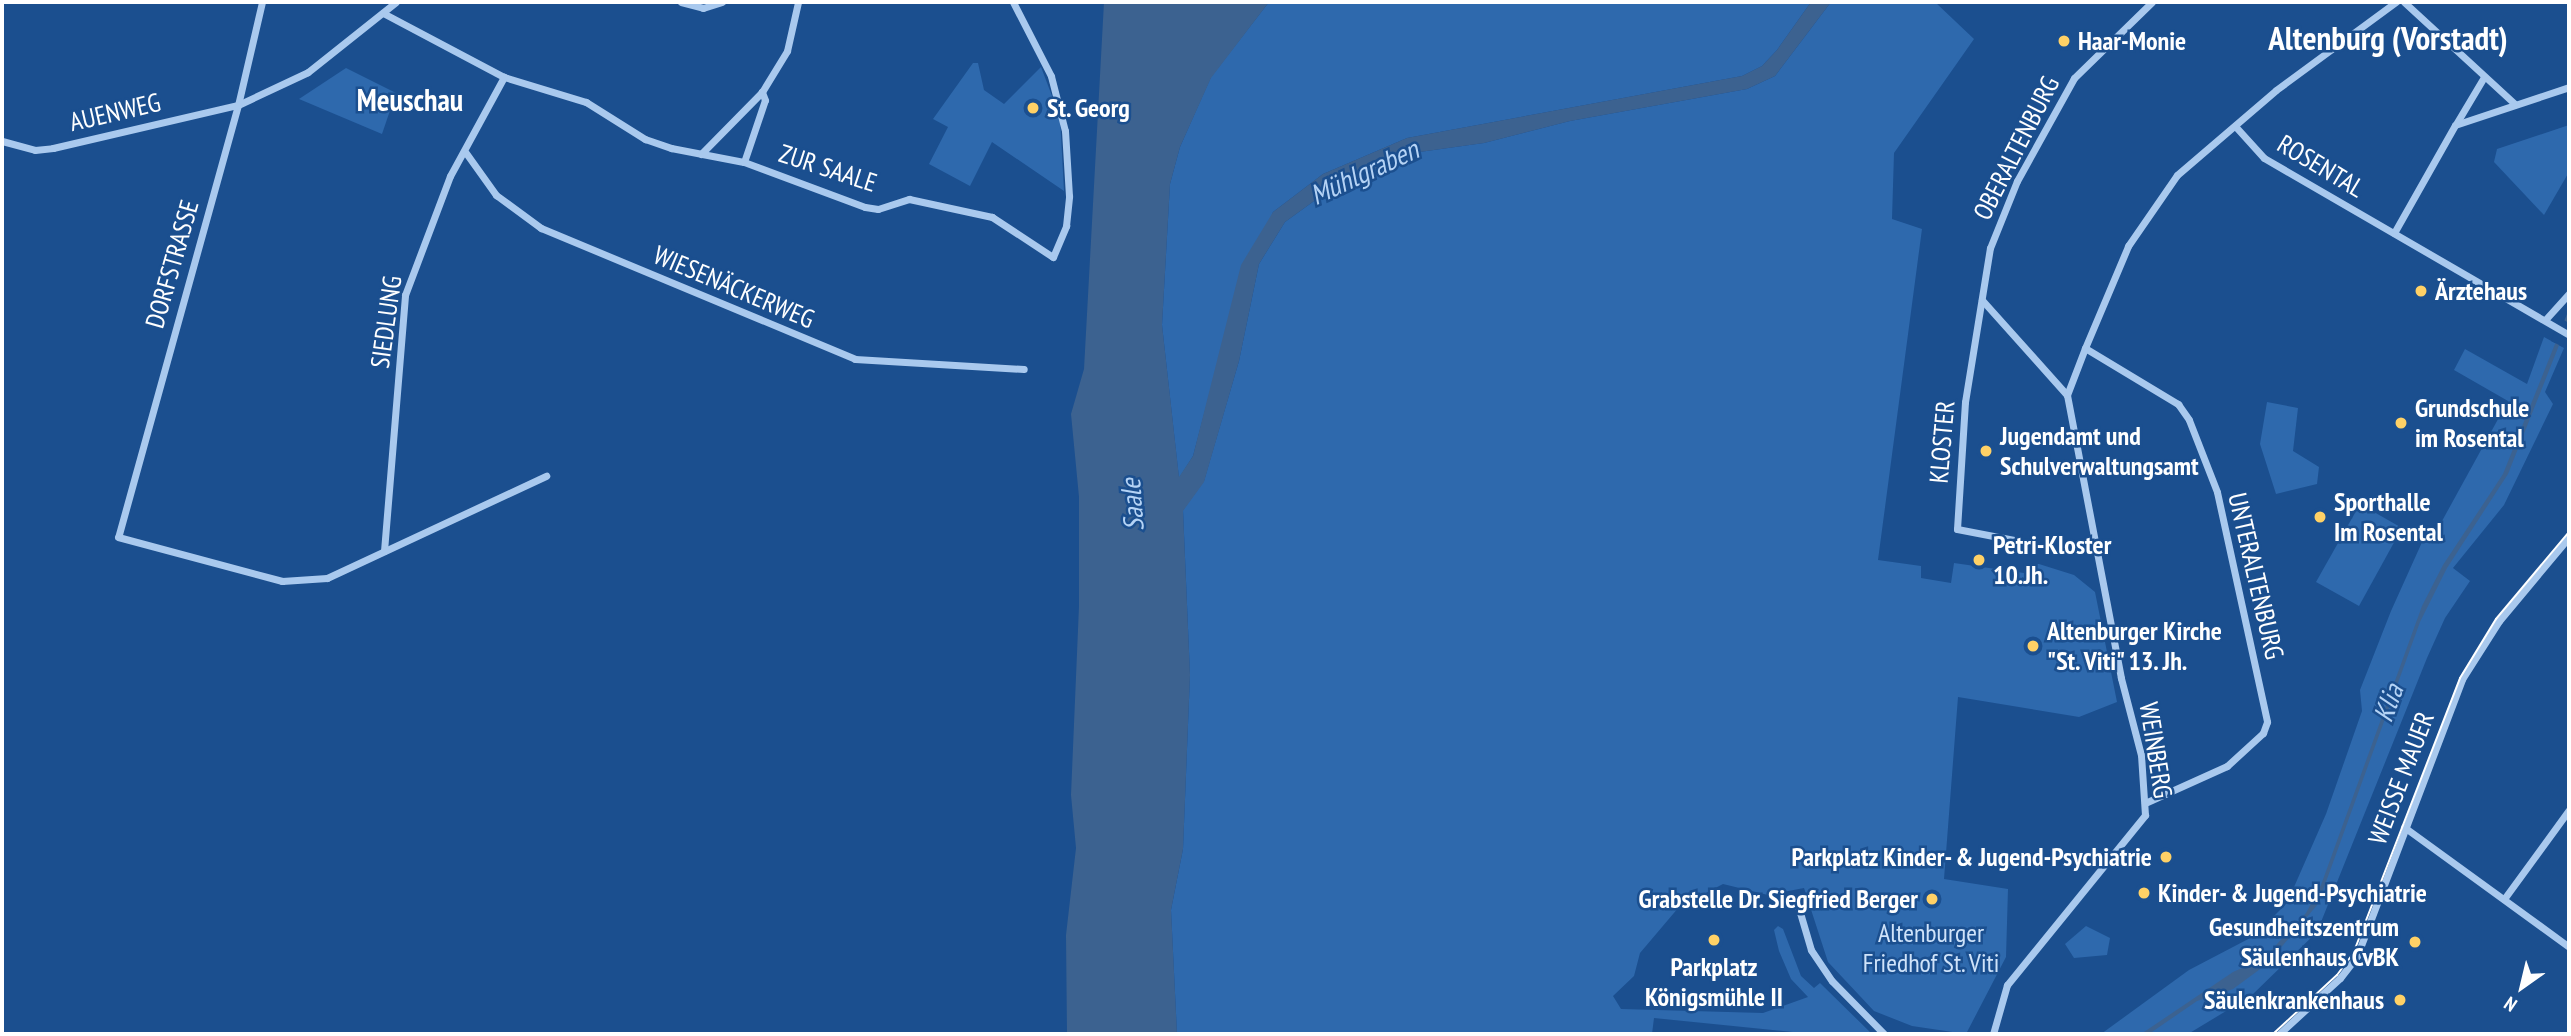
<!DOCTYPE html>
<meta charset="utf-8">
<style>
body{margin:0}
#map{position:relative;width:2571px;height:1036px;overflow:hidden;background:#1b4f8f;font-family:"PT Sans Narrow",sans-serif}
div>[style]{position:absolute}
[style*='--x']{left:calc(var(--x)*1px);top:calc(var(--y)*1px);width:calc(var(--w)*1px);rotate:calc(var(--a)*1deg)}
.green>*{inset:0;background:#2e69ad}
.water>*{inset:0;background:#3c6290}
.pier>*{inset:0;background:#1b4f8f}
.street>*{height:7px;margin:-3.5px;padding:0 3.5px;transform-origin:3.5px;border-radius:3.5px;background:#a9c9ee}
.tram>*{height:2px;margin:-1px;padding:0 1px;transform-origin:1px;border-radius:1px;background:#fff}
.dots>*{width:19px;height:19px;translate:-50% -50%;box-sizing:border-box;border:4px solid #1b4f8f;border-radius:50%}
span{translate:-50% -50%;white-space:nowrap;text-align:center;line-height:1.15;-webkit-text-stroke:5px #1b4f8f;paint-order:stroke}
.poi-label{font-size:26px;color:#fff;font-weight:700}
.left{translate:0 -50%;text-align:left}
.right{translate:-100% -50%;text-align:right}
.street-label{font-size:26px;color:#fff}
.park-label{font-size:26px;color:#cfe3fa}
.water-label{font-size:28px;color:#b5d3f5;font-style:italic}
.quarter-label{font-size:30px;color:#fff;font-weight:700}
.district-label{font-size:33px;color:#fff;font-weight:700}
.frame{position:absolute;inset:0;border:4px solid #fff;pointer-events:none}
.north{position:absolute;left:2487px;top:952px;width:70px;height:70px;-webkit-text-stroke:5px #1b4f8f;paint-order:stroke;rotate:214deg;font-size:19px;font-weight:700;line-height:28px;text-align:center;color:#fff}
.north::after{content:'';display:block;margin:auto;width:24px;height:32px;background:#fff;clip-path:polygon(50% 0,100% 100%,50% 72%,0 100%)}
</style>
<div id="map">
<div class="green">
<i style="clip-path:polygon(1269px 2px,1811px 2px,1777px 50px,1762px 66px,1742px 76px,1407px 138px,1323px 174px,1273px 212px,1218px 361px,1193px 456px,1179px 478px,1162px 325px,1170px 184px,1180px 147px,1211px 77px)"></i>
<i style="clip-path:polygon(1831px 2px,1935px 2px,1974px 39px,1894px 153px,1892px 219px,1922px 229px,1878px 560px,1921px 566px,1921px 578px,1951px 583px,1954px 563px,2024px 573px,2026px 564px,2039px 564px,2074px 575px,2095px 592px,2117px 702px,2079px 717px,1958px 697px,1944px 879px,2008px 889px,2006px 957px,1966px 1034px,1912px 1026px,1874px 1011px,1828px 962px,1804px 888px,1768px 895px,1723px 884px,1679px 907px,1640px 953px,1634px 976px,1613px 996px,1621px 1009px,1763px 1013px,1808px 997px,1791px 979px,1779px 951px,1774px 930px,1778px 926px,1783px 929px,1801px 976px,1814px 988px,1820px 983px,1872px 1034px,1813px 1034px,1654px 1018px,1652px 1034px,1177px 1034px,1171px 910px,1183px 849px,1190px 675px,1183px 510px,1204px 481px,1239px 361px,1259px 264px,1285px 222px,1321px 196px,1405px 154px,1484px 143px,1570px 121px,1747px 89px,1775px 76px)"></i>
<i style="clip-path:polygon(973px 63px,978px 63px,984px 90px,1004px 104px,1041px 67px,1060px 117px,1064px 191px,992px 142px,970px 186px,929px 164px,948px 127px,933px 119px)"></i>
<i style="clip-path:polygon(346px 68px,396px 93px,382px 134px,299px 99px)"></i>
<i style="clip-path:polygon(2569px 125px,2569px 172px,2544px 215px,2494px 162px,2497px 149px)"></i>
<i style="clip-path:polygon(2544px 337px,2564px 348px,2545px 392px,2553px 404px,2504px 505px,2453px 568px,2470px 581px,2445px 618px,2427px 658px,2317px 932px,2251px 996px,2188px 1034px,2101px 1034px,2189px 970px,2254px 936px,2287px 903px,2326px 814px,2362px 711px,2360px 690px,2391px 611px,2423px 540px,2431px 541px,2508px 401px,2454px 370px,2465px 349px,2527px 384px)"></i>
<i style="clip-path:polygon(2267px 402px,2298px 408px,2293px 451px,2319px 467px,2317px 484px,2276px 494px,2260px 444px)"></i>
<i style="clip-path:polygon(2360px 504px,2402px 528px,2359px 606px,2316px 582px)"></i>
<i style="clip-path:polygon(2086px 926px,2110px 938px,2107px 955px,2074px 958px,2065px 944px)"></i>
</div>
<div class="water">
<i style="clip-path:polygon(1104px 2px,1269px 2px,1211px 78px,1180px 147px,1170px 184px,1162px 325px,1179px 477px,1193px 456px,1241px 265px,1273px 212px,1323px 174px,1407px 138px,1742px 76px,1762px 66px,1777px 50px,1811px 2px,1831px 2px,1775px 76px,1747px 89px,1570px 121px,1484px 143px,1405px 154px,1321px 196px,1285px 222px,1259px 264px,1239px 361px,1204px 482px,1183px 511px,1190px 675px,1183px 849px,1171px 910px,1177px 1034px,1067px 1034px,1066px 935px,1076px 848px,1071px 795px,1079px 606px,1079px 497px,1071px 414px,1084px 369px)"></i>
<i style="clip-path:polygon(2569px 309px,2569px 320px,2508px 474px,2447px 568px,2420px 622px,2318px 904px,2267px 964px,2233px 989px,2197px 1001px,2149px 1034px,2141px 1034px,2233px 972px,2263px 959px,2306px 913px,2321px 885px,2422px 606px,2443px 565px,2503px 474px)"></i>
</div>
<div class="pier">
<i style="clip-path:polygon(2560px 318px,2569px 323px,2563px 347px,2551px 341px)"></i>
</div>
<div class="street">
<i style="--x:262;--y:2;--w:106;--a:103.1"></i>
<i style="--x:238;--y:105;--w:448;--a:105.5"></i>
<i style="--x:118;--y:537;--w:170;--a:15"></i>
<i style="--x:282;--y:581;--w:45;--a:-3.8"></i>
<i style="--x:327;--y:578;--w:242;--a:-25"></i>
<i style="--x:681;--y:2;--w:23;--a:15"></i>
<i style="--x:703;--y:8;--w:20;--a:-18"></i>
<i style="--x:2404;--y:2;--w:151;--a:42.6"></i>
<i style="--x:383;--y:13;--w:137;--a:27.9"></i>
<i style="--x:504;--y:77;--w:86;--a:17"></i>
<i style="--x:586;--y:102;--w:70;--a:32.1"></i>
<i style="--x:645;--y:139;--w:28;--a:19"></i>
<i style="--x:671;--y:148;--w:74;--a:10.9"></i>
<i style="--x:744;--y:162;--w:129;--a:20.4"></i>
<i style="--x:865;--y:207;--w:13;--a:9"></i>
<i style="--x:878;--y:209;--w:33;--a:-18"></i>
<i style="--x:909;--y:199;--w:85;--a:12.2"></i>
<i style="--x:992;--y:217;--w:73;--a:33.3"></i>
<i style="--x:1053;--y:257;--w:34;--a:-67"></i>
<i style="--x:1066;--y:226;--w:30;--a:-84"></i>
<i style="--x:1069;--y:196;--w:65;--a:-93.5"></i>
<i style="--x:1065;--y:131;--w:57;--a:-104.3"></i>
<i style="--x:1051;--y:76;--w:83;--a:-117.2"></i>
<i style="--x:2456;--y:124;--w:55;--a:-59.2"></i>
<i style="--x:2235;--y:126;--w:43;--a:47.8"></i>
<i style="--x:2264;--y:158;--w:353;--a:30.1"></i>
<i style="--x:2;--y:141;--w:34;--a:15"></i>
<i style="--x:35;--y:150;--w:18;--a:-6"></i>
<i style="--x:53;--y:148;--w:190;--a:-13.1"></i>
<i style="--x:238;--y:105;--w:77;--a:-25.2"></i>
<i style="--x:308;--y:72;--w:112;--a:-38.5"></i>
<i style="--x:466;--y:153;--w:52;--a:54.5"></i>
<i style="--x:496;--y:195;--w:56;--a:36.3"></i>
<i style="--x:541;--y:228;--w:340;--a:22.6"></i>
<i style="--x:855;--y:359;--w:169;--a:3.4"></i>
<i style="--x:701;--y:154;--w:87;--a:-45.5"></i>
<i style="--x:744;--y:162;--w:65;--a:-71.3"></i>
<i style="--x:765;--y:100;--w:9;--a:-111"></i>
<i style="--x:762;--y:92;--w:48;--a:-58.6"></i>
<i style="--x:787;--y:51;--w:50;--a:-77.3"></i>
<i style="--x:2394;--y:233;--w:124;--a:-60.5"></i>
<i style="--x:2455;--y:125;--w:120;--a:-18.4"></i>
<i style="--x:1982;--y:300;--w:127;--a:48.2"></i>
<i style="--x:2545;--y:320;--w:36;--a:-48"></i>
<i style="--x:2085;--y:348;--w:109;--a:31.1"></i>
<i style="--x:2178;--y:404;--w:19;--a:55"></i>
<i style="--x:2189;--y:420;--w:77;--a:68.7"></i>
<i style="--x:2217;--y:492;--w:235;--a:77.7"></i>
<i style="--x:2267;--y:722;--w:12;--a:110"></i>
<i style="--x:2263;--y:733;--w:49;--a:137.5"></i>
<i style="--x:2227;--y:766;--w:90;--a:155.7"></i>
<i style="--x:2014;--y:540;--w:58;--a:-169.1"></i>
<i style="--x:1957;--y:529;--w:127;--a:-86.4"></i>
<i style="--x:1965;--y:402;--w:156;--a:-80.8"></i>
<i style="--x:1990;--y:248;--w:72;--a:-68.1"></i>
<i style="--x:2017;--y:181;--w:118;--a:-61"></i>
<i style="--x:2074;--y:78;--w:109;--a:-44.3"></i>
<i style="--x:384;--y:551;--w:257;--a:-85.3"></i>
<i style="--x:405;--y:295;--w:127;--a:-69.3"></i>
<i style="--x:450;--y:176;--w:113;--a:-61.4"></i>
<i style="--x:2404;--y:827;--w:204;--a:36"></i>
<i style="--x:1796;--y:899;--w:53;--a:73.6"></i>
<i style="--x:1811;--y:950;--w:37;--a:56"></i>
<i style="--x:1832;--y:981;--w:74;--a:45.5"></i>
<i style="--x:2504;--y:899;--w:110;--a:-53.9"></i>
<i style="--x:1993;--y:1034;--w:51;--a:-74.1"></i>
<i style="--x:2007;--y:985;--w:219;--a:-50.9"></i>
<i style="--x:2145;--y:815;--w:60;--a:-93.8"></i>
<i style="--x:2141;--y:755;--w:80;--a:-104.6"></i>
<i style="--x:2121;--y:678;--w:288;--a:-100.8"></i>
<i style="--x:2067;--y:395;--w:50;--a:-69"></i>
<i style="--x:2085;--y:348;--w:111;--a:-67.1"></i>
<i style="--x:2128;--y:246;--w:86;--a:-55.4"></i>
<i style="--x:2177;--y:175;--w:130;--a:-40.6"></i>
<i style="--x:2276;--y:90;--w:149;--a:-36.3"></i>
<i style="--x:2279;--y:1034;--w:83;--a:-42.6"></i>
<i style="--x:2340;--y:978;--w:28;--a:-52"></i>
<i style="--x:2357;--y:956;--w:296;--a:-69.2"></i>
<i style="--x:2462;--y:679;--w:69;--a:-57.5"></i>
<i style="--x:2499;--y:621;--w:109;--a:-50.2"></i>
</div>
<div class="tram">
<i style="--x:2273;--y:1034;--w:87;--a:-42.7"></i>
<i style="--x:2337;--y:975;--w:26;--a:-53"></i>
<i style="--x:2353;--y:954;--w:296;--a:-68.8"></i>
<i style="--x:2460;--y:678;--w:69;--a:-58.6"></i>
<i style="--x:2496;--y:619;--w:114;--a:-50"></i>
</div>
<div class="dots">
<i style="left:2064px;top:41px;background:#ffd166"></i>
<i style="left:1033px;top:108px;background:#ffd166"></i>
<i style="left:2421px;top:291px;background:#ffd166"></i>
<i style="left:2401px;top:423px;background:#ffd166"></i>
<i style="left:1986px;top:451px;background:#ffd166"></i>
<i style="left:2320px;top:517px;background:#ffd166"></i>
<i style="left:1979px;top:560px;background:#ffd166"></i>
<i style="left:2033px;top:646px;background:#ffd166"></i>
<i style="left:2166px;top:857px;background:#ffd166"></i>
<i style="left:2144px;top:893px;background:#ffd166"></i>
<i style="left:1932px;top:899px;background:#ffd166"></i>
<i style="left:1714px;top:940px;background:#ffd166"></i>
<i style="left:2415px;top:942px;background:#ffd166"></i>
<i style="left:2400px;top:1000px;background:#ffd166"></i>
</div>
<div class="poi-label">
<span class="left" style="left:2078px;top:41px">Haar-Monie</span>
<span class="left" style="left:1047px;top:108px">St. Georg</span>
<span class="left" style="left:2435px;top:291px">Ärztehaus</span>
<span class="left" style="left:2415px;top:423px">Grundschule<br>im Rosental</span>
<span class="left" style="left:2000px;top:451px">Jugendamt und<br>Schulverwaltungsamt</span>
<span class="left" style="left:2334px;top:517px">Sporthalle<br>Im Rosental</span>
<span class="left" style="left:1993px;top:560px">Petri-Kloster<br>10.Jh.</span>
<span class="left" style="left:2047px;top:646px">Altenburger Kirche<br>"St. Viti" 13. Jh.</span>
<span class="right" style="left:2152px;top:857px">Parkplatz Kinder- &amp; Jugend-Psychiatrie</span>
<span class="left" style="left:2158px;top:893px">Kinder- &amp; Jugend-Psychiatrie</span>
<span class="right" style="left:1918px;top:899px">Grabstelle Dr. Siegfried Berger</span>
<span class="right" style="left:2399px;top:942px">Gesundheitszentrum<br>Säulenhaus CvBK</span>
<span style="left:1714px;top:982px">Parkplatz<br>Königsmühle II</span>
<span class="right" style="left:2384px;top:1000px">Säulenkrankenhaus</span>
</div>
<div class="street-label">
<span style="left:115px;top:112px;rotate:-13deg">AUENWEG</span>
<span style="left:2016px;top:148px;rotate:-63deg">OBERALTENBURG</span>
<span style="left:2321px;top:166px;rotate:31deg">ROSENTAL</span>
<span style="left:828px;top:168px;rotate:18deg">ZUR SAALE</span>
<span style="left:172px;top:264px;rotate:-74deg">DORFSTRASSE</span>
<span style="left:734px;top:287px;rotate:23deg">WIESENÄCKERWEG</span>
<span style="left:386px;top:322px;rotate:-82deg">SIEDLUNG</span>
<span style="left:1942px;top:442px;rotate:-85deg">KLOSTER</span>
<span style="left:2256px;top:576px;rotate:77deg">UNTERALTENBURG</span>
<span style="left:2156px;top:750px;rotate:81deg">WEINBERG</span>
<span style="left:2401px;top:778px;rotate:-69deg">WEISSE MAUER</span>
</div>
<div class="park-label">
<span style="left:1931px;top:948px">Altenburger<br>Friedhof St. Viti</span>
</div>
<div class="water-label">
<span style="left:1364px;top:172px;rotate:-25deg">Mühlgraben</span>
<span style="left:1132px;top:505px;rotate:-94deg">Saale</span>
<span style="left:2388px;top:703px;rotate:-70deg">Klia</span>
</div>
<div class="quarter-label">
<span style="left:410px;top:100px">Meuschau</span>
</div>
<div class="district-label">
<span style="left:2388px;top:38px">Altenburg (Vorstadt)</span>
</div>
<div class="frame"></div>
<div class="north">N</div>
</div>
